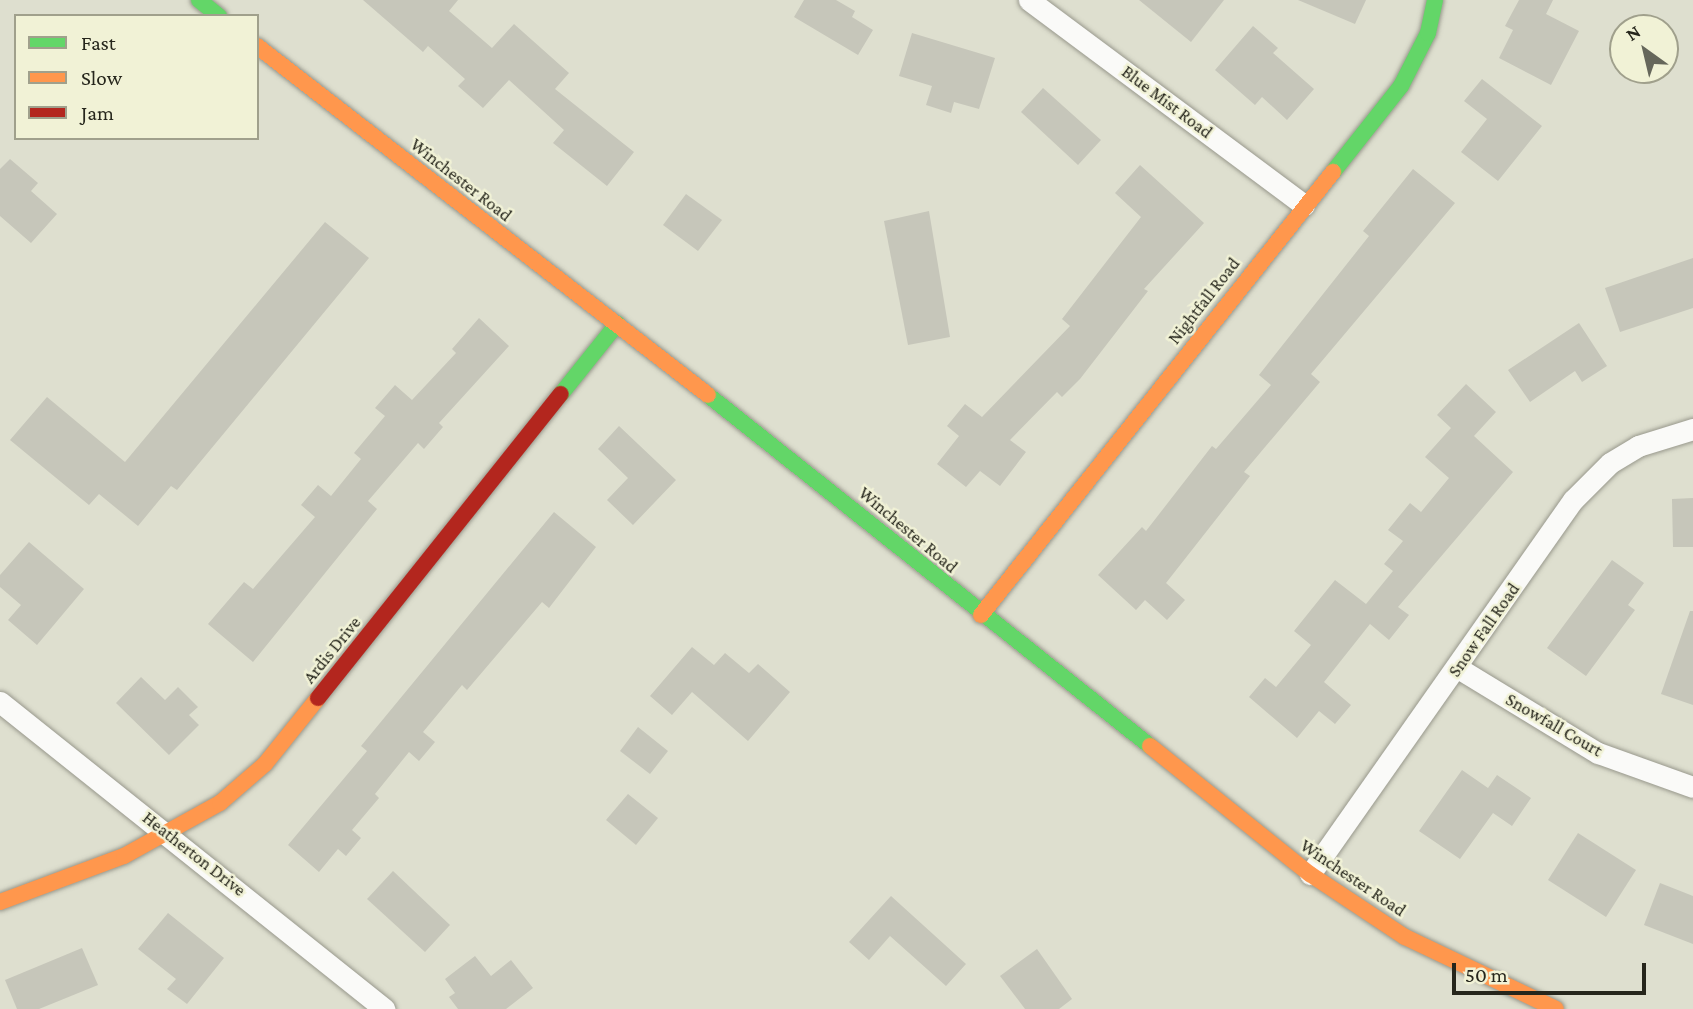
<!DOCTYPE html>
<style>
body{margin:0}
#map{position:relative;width:1693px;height:1009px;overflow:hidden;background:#dedfcf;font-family:"Crimson Pro",serif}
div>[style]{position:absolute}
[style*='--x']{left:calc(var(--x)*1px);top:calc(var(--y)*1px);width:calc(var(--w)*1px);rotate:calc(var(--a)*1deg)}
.building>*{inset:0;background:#c6c6ba}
.roads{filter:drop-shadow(0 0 2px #98988c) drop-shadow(0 0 2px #98988c)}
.street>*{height:21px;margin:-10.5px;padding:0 10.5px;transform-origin:10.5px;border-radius:10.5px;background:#fafaf8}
.fast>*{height:16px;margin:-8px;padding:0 8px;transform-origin:8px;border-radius:8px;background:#63d668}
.slow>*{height:16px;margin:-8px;padding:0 8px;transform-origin:8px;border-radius:8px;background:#ff974d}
.jam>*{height:16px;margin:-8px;padding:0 8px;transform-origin:8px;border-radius:8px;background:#b3261e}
span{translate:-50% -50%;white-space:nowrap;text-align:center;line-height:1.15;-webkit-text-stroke:5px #f1f2d6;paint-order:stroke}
.street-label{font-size:18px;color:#26261c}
.legend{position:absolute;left:14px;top:14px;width:245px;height:126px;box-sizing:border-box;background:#f1f2d6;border:2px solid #a0a08c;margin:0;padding:9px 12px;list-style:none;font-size:21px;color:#26261c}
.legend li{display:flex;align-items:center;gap:14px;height:35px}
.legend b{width:35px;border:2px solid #a0a08c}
.north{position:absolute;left:1609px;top:14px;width:70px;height:70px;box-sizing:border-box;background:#f1f2d6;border:2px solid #a0a08c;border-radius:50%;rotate:326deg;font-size:19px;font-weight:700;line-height:28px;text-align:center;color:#26261c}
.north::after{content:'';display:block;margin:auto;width:24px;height:32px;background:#66675b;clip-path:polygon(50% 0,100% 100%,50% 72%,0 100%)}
.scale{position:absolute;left:1452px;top:963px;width:194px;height:32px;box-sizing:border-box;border:4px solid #26261c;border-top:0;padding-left:9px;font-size:21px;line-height:24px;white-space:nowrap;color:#26261c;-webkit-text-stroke:5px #f1f2d6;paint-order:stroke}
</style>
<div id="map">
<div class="building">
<i style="clip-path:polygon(363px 0,458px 0,449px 11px,492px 48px,514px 24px,569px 73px,555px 89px,634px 152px,607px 186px,553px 143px,564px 130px,509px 80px,483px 108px,458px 86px,465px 79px,428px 46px,423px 52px)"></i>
<i style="clip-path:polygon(804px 0,836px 0,855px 11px,852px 17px,873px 30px,858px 55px,794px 17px)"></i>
<i style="clip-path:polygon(1139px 0,1224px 0,1191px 42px)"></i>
<i style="clip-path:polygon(1298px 0,1366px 0,1355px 24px)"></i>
<i style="clip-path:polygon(1519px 0,1553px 0,1546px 14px,1579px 31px,1551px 85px,1499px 58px,1513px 30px,1505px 26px)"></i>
<i style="clip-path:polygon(1253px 26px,1278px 48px,1273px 53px,1314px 89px,1287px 120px,1262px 97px,1255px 105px,1215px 70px)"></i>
<i style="clip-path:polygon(912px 33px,995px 58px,979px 109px,954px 102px,951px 113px,926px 105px,932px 86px,899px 76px)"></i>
<i style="clip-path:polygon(1482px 79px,1542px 126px,1498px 181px,1461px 152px,1487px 119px,1464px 101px)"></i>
<i style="clip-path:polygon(1043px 88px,1101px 140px,1078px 165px,1021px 112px)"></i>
<i style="clip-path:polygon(10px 159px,38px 183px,31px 191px,57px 214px,31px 243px,0 216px,0 169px)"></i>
<i style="clip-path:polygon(1140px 165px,1204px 223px,1144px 289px,1148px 291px,1080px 379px,1062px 397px,1057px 392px,1010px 440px,1026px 452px,1000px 486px,980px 471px,966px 487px,937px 464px,959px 436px,947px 426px,965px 404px,982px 417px,1070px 326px,1062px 319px,1141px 217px,1115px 193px)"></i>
<i style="clip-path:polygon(1413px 169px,1455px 203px,1311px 374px,1320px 382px,1244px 472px,1250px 476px,1166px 583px,1185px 600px,1167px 620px,1145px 600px,1136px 610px,1098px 575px,1142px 527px,1146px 531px,1212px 446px,1216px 449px,1271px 385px,1259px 375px,1369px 236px,1363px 231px)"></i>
<i style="clip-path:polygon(686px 194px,722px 220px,698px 251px,663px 225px)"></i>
<i style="clip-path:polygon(929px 211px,950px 337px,908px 345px,884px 221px)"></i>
<i style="clip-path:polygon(325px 222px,369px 258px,177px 490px,171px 486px,138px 526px,99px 494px,89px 505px,10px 440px,47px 397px,125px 462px)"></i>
<i style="clip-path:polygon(1693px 258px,1693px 308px,1620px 332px,1605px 288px)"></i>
<i style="clip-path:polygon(479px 318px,509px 346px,439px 423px,443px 427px,424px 449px,418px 443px,368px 501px,377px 509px,253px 662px,208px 624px,244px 582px,253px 589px,315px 517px,301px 505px,318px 485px,331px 496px,361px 459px,354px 453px,385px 416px,375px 408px,395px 385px,412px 400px,456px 353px,452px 349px)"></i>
<i style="clip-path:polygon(1579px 323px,1607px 366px,1582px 382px,1575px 371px,1530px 402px,1508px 370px)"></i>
<i style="clip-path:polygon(1466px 384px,1496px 412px,1474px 436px,1513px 472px,1398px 607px,1409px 615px,1389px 640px,1370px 624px,1324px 682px,1351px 705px,1335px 724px,1319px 711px,1297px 738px,1249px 697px,1265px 678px,1276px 687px,1311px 645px,1294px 631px,1335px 580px,1366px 604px,1393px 571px,1384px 564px,1403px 541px,1388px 530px,1410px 503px,1421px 512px,1449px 478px,1425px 457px,1451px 428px,1437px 415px)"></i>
<i style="clip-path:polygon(619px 426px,676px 480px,633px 525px,607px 500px,628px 478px,598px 449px)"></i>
<i style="clip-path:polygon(1693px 498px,1693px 547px,1673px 547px,1672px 499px)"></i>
<i style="clip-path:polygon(554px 512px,596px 547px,549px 608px,542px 602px,467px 690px,462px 685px,423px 732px,435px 742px,419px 761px,409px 752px,375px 794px,379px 798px,352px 830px,361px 838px,346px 856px,338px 849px,319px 872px,288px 845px,367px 751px,361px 746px)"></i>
<i style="clip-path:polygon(29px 542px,84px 589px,37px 645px,8px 620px,21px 605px,0 587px,0 575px)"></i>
<i style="clip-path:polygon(1612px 560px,1644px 583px,1628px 605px,1635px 610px,1586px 676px,1547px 648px)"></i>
<i style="clip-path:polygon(1690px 611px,1693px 611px,1693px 705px,1661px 694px)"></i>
<i style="clip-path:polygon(692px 647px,714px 665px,725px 653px,749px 673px,758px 664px,790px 692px,748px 741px,692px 692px,672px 715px,650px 696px)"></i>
<i style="clip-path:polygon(141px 677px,165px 700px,178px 687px,198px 707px,189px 715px,199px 725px,169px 755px,116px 703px)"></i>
<i style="clip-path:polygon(638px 727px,668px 751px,650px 774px,620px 751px)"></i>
<i style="clip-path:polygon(1462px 770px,1488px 788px,1497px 775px,1531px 798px,1512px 826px,1493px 813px,1460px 859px,1419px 831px)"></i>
<i style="clip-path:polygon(628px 794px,658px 818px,636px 845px,606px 820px)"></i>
<i style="clip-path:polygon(1578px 833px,1636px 870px,1606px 917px,1548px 880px)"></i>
<i style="clip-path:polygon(393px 871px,450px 925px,425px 952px,367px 899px)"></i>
<i style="clip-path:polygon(1660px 883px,1693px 896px,1693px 944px,1644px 925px)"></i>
<i style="clip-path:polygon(891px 896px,966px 964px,946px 986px,890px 936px,869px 960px,849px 942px)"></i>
<i style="clip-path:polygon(168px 913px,224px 958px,187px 1004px,167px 989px,176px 979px,138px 949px)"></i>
<i style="clip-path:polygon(82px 948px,98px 985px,39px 1009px,17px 1009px,5px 980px)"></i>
<i style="clip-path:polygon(1037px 949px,1072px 999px,1059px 1009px,1025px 1009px,1000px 976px)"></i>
<i style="clip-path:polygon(475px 956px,491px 976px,511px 960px,533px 988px,506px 1009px,458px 1009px,449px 997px,455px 993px,445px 979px)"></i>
</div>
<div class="roads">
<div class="street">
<i style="--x:1029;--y:0;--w:343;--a:36.7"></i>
<i style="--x:1458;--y:668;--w:164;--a:31.3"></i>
<i style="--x:1598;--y:753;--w:101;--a:19.7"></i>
<i style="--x:0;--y:702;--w:492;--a:38.6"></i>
<i style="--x:1310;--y:874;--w:457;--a:-54.9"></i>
<i style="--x:1573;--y:500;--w:52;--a:-45"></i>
<i style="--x:1610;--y:463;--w:33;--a:-31"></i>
<i style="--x:1638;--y:446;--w:58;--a:-17.2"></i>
</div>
<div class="fast">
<i style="--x:199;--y:0;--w:26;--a:39"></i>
<i style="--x:1333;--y:172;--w:110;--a:-51.7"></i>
<i style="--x:1401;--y:86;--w:59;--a:-63"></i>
<i style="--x:1428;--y:33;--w:34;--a:-78"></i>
<i style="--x:561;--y:394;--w:90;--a:-51.3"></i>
<i style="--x:708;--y:395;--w:564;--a:38.45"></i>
</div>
<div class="slow">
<i style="--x:257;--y:46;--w:570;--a:37.73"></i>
<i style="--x:981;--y:615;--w:566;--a:-51.53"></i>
<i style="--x:1150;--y:746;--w:205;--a:38.7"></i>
<i style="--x:1310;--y:874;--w:114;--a:33.6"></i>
<i style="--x:1405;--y:937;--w:167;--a:25.5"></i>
<i style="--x:0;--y:902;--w:132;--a:-20.4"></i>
<i style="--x:124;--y:856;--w:110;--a:-28.9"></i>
<i style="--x:220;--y:803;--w:60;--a:-40.9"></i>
<i style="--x:265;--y:764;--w:85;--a:-51.2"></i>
</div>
<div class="jam">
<i style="--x:318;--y:698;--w:389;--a:-51.4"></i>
</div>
</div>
<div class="street-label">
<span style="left:1167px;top:102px;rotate:37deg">Blue Mist Road</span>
<span style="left:461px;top:180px;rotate:38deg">Winchester Road</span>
<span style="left:1204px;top:301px;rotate:-52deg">Nightfall Road</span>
<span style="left:908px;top:530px;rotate:40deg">Winchester Road</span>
<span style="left:1484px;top:630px;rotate:-55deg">Snow Fall Road</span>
<span style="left:332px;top:650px;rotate:-51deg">Ardis Drive</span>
<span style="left:1554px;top:725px;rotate:30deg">Snowfall Court</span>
<span style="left:194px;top:854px;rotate:38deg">Heatherton Drive</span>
<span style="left:1353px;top:878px;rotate:34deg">Winchester Road</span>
</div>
<ul class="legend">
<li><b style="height:9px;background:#63d668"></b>Fast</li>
<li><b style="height:9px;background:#ff974d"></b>Slow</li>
<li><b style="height:9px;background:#b3261e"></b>Jam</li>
</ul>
<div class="north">N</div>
<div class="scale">50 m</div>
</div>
